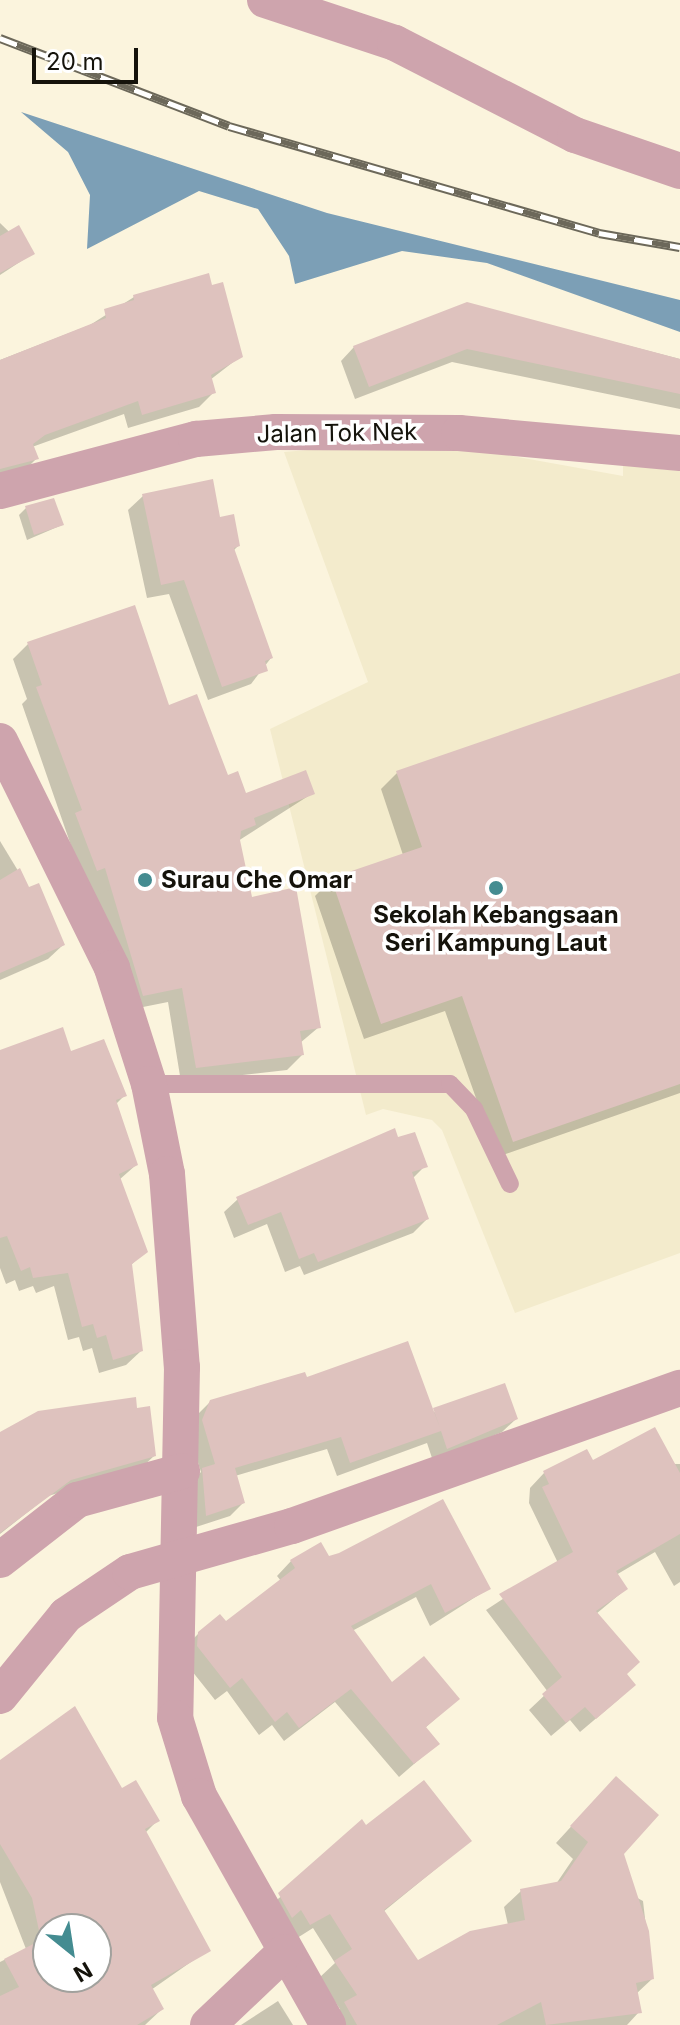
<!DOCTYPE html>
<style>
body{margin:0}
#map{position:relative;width:680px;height:2025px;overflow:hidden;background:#fbf4dd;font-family:Inter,sans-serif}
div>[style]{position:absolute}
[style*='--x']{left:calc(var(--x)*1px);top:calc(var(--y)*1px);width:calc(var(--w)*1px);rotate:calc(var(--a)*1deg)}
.built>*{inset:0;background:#f3ebcc}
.water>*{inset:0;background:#7c9fb6}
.shadow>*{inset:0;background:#0003}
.building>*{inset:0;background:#dec2be}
.lane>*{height:18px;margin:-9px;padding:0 9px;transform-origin:9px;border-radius:9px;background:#cea4ad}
.street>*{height:36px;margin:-18px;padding:0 18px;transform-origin:18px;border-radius:18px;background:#cea4ad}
.rail>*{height:9px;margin-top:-4.5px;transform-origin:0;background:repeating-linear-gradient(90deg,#fff 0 18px,#6c685a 0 36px);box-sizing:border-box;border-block:2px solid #6c685a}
.dots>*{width:22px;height:22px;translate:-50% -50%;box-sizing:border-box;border:4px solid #fff;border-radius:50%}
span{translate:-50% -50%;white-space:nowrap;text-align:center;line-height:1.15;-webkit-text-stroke:7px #fff;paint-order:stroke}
.street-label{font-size:24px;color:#15130b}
.poi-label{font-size:24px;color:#15130b;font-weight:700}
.left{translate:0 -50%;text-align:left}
.north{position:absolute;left:32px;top:1913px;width:80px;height:80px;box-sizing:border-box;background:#fff;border:2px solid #a1a19d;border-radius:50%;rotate:150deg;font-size:22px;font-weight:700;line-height:32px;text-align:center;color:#15130b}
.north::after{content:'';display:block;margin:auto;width:28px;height:36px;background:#448c91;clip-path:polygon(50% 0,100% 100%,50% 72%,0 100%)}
.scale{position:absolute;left:32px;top:48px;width:106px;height:36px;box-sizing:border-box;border:4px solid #15130b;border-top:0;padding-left:10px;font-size:24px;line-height:28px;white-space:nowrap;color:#15130b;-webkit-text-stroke:6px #fff;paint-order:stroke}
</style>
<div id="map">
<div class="built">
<i style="clip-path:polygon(331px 448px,473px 449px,623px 476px,623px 465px,680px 471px,680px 1253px,515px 1313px,442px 1130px,432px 1120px,383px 1109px,366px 1115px,270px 729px,368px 682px,284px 452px)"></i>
</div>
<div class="water">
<i style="clip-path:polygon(21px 112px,327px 213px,680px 300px,680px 332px,487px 263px,402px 251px,295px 284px,289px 256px,258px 209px,199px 191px,87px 249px,90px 195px,68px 152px)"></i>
</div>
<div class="shadow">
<i style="clip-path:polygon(0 223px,32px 254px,0 275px)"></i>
<i style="clip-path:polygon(134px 297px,241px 356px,210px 380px,214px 392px,199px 407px,128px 428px,124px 414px,32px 447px,37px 458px,22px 473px,0 480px,0 360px,90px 325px)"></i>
<i style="clip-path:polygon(467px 304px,680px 359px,680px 409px,452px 362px,355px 399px,341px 361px,354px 347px)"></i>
<i style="clip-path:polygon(143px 496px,219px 519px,238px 546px,233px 551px,271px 658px,251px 684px,208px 700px,169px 594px,147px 598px,128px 510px)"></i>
<i style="clip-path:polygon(26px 508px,62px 525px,27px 540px,19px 515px)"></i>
<i style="clip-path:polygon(28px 644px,168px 708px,245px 795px,313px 793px,238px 841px,250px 899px,319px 1027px,300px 1043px,302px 1055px,287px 1070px,181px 1082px,168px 1002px,128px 1010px,22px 704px,27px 699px,13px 659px)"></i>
<i style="clip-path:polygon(680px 675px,680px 1093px,497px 1157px,445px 1011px,364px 1039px,315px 896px,332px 879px,403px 855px,381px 789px,397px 773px)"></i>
<i style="clip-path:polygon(0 841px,63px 945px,48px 959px,0 980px)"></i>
<i style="clip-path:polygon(0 1053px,70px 1053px,125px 1095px,116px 1104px,136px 1165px,119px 1180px,145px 1251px,130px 1266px,141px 1351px,126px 1365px,99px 1373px,92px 1348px,83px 1351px,79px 1337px,68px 1340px,54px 1286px,36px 1293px,33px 1286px,19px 1291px,15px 1280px,6px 1284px,0 1268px)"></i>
<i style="clip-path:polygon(397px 1140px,425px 1166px,412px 1179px,427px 1219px,413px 1233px,304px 1275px,300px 1266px,285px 1272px,267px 1224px,234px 1238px,224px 1212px,238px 1199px)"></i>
<i style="clip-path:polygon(306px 1380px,432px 1412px,516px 1419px,502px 1432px,433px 1461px,427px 1443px,337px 1476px,327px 1449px,235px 1476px,243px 1503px,230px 1516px,193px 1528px,190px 1483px,201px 1472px,189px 1434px,197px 1415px,211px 1401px)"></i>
<i style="clip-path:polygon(136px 1410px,154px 1456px,140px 1469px,48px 1496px,0 1534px,0 1434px)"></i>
<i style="clip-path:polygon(592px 1463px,680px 1464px,680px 1582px,674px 1586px,655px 1552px,616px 1575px,626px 1589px,596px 1614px,625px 1675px,619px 1699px,580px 1732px,570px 1720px,551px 1736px,529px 1710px,548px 1692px,486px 1610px,558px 1563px,529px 1503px,530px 1488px,544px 1473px)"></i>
<i style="clip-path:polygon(328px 1559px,488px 1589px,430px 1626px,416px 1597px,352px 1631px,392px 1685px,457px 1699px,425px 1728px,437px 1744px,399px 1777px,335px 1702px,284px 1741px,272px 1725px,259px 1735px,227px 1691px,215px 1700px,184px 1661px,184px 1648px,199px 1633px,225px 1624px,281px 1581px,277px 1576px,291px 1561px)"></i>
<i style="clip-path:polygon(evenodd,74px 1709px,122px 1791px,157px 1821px,145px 1833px,208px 1950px,151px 1990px,162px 2009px,145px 2025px,0 2025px,0 1962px,26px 1949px,0 1882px,0 1762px,74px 1709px,48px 1929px,96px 1929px,96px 1977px,48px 1977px,48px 1929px)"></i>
<i style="clip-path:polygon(600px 1795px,630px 1894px,643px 1901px,652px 1979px,636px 1994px,639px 2012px,627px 2025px,332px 2025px,340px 2009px,319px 1978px,335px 1963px,313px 1928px,294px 1940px,263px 1911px,366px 1828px,470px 1841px,383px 1912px,417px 1963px,508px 1925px,504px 1907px,521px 1891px,556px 1884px,573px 1859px,556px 1843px)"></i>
<i style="clip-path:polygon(278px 2001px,293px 2025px,241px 2025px)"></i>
</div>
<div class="building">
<i style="clip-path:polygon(19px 225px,35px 254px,0 273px,0 236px)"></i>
<i style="clip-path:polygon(209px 273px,212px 285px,223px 282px,243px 357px,211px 375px,216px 393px,142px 415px,138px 401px,45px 435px,33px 444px,39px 459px,0 469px,0 360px,106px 318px,104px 309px,134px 300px,133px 295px)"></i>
<i style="clip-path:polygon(467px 302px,680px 359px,680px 394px,467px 349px,369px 387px,353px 346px)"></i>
<i style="clip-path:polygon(213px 479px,220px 517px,234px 514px,240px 546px,234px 548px,273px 658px,265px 661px,268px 671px,222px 687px,184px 580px,161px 585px,142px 494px)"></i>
<i style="clip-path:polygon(54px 498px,64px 525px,34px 535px,25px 506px)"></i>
<i style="clip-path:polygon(135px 605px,169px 705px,197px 694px,228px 775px,238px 771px,246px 793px,306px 770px,315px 794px,254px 818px,256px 825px,241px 831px,240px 840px,252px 897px,296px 887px,321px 1028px,300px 1031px,304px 1055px,196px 1068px,182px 988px,143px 996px,105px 868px,97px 871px,75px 813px,82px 810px,36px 687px,42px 685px,27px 642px)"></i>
<i style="clip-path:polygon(680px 673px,680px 1084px,513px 1142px,462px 996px,381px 1024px,331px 878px,422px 847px,396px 771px)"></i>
<i style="clip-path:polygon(20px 868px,29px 887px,39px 883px,65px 945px,0 973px,0 880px)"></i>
<i style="clip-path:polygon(63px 1027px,71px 1051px,104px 1039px,127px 1096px,116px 1100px,138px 1165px,119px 1174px,148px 1252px,132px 1264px,143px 1351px,113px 1360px,106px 1335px,97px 1338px,93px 1324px,82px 1327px,68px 1273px,33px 1278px,30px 1267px,21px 1271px,7px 1236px,0 1238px,0 1050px)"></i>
<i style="clip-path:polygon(395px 1128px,398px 1137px,415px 1132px,428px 1167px,412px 1172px,429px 1219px,318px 1262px,314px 1253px,299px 1259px,281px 1212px,248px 1225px,236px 1197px)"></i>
<i style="clip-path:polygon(408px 1341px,440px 1428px,433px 1408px,505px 1383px,518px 1419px,447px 1449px,441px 1431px,350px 1463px,341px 1437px,235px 1468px,245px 1503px,206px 1516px,202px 1468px,215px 1464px,202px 1420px,210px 1400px,305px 1372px,307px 1377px)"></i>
<i style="clip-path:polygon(136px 1397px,137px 1408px,150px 1406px,156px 1456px,71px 1480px,0 1533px,0 1432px,38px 1411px)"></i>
<i style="clip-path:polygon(655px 1427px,680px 1473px,680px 1534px,616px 1571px,628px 1589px,596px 1611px,640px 1662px,627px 1674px,636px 1685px,596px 1719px,585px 1707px,566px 1723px,542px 1694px,562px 1677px,499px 1594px,573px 1552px,542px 1487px,549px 1484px,543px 1471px,587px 1449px,593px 1460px)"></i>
<i style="clip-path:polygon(443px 1499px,491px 1589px,445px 1613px,431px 1584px,351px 1626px,392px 1682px,424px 1656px,460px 1699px,426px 1727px,440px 1744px,414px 1764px,351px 1689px,299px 1728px,287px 1712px,275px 1722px,242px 1678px,230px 1688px,197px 1646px,198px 1632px,220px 1614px,226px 1621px,295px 1568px,290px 1560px,321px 1542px,329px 1556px,339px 1553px)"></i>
<i style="clip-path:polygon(evenodd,75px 1706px,122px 1788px,136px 1780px,160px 1821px,145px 1829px,211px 1951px,151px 1985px,164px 2009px,137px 2025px,0 2025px,0 1996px,19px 1987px,4px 1959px,41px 1940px,32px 1898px,0 1844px,0 1760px,75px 1706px,48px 1929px,96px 1929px,96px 1977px,48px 1977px,48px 1929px)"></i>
<i style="clip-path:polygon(616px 1776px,659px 1815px,624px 1854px,649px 1931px,654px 1979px,636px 1983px,642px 2013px,546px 2025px,541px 2002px,497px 2025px,357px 2025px,344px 2002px,357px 1995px,334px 1961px,352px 1949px,330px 1914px,310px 1925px,301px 1910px,292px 1918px,278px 1893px,362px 1819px,366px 1825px,424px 1780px,472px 1841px,384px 1910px,418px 1960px,470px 1931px,525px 1920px,520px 1889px,561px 1881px,588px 1842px,570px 1826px)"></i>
</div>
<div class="lane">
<i style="--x:149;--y:1084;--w:301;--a:0"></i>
<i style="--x:450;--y:1084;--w:35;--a:46"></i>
<i style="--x:474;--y:1109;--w:83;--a:64.4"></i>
</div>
<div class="street">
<i style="--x:265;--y:0;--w:137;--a:18.3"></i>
<i style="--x:395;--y:43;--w:202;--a:27.1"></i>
<i style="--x:575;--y:135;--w:111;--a:18.9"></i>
<i style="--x:0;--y:491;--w:203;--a:-14.9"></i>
<i style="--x:196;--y:439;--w:80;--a:-5"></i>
<i style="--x:276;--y:432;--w:183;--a:0.3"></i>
<i style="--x:459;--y:433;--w:222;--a:5.2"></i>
<i style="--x:0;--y:741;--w:253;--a:63.7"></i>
<i style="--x:112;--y:968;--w:122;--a:72.3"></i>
<i style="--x:149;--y:1084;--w:92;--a:78.7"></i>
<i style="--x:167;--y:1174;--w:194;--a:85.6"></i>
<i style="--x:182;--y:1367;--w:351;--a:91.1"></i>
<i style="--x:175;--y:1718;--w:82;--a:72.9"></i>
<i style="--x:199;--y:1796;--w:263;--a:60.6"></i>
<i style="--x:0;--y:1560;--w:98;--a:-37.9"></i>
<i style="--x:77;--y:1500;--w:109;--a:-15.4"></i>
<i style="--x:0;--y:1696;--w:104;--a:-50.8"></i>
<i style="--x:66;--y:1615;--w:77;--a:-33.9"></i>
<i style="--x:130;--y:1572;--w:168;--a:-15.9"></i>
<i style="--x:292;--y:1526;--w:412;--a:-19.6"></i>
<i style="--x:208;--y:2025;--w:106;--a:-43.5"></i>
</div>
<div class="rail">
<i style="--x:0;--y:38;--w:245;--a:21"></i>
<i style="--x:229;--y:126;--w:385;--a:16.1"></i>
<i style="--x:599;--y:233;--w:82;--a:9.8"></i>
</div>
<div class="dots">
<i style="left:145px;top:880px;background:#448c91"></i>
<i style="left:496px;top:888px;background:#448c91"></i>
</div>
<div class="street-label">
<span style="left:337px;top:433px;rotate:-1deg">Jalan Tok Nek</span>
</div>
<div class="poi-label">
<span class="left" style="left:161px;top:880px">Surau Che Omar</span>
<span style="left:496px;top:929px">Sekolah Kebangsaan<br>Seri Kampung Laut</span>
</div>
<div class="north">N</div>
<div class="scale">20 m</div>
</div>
